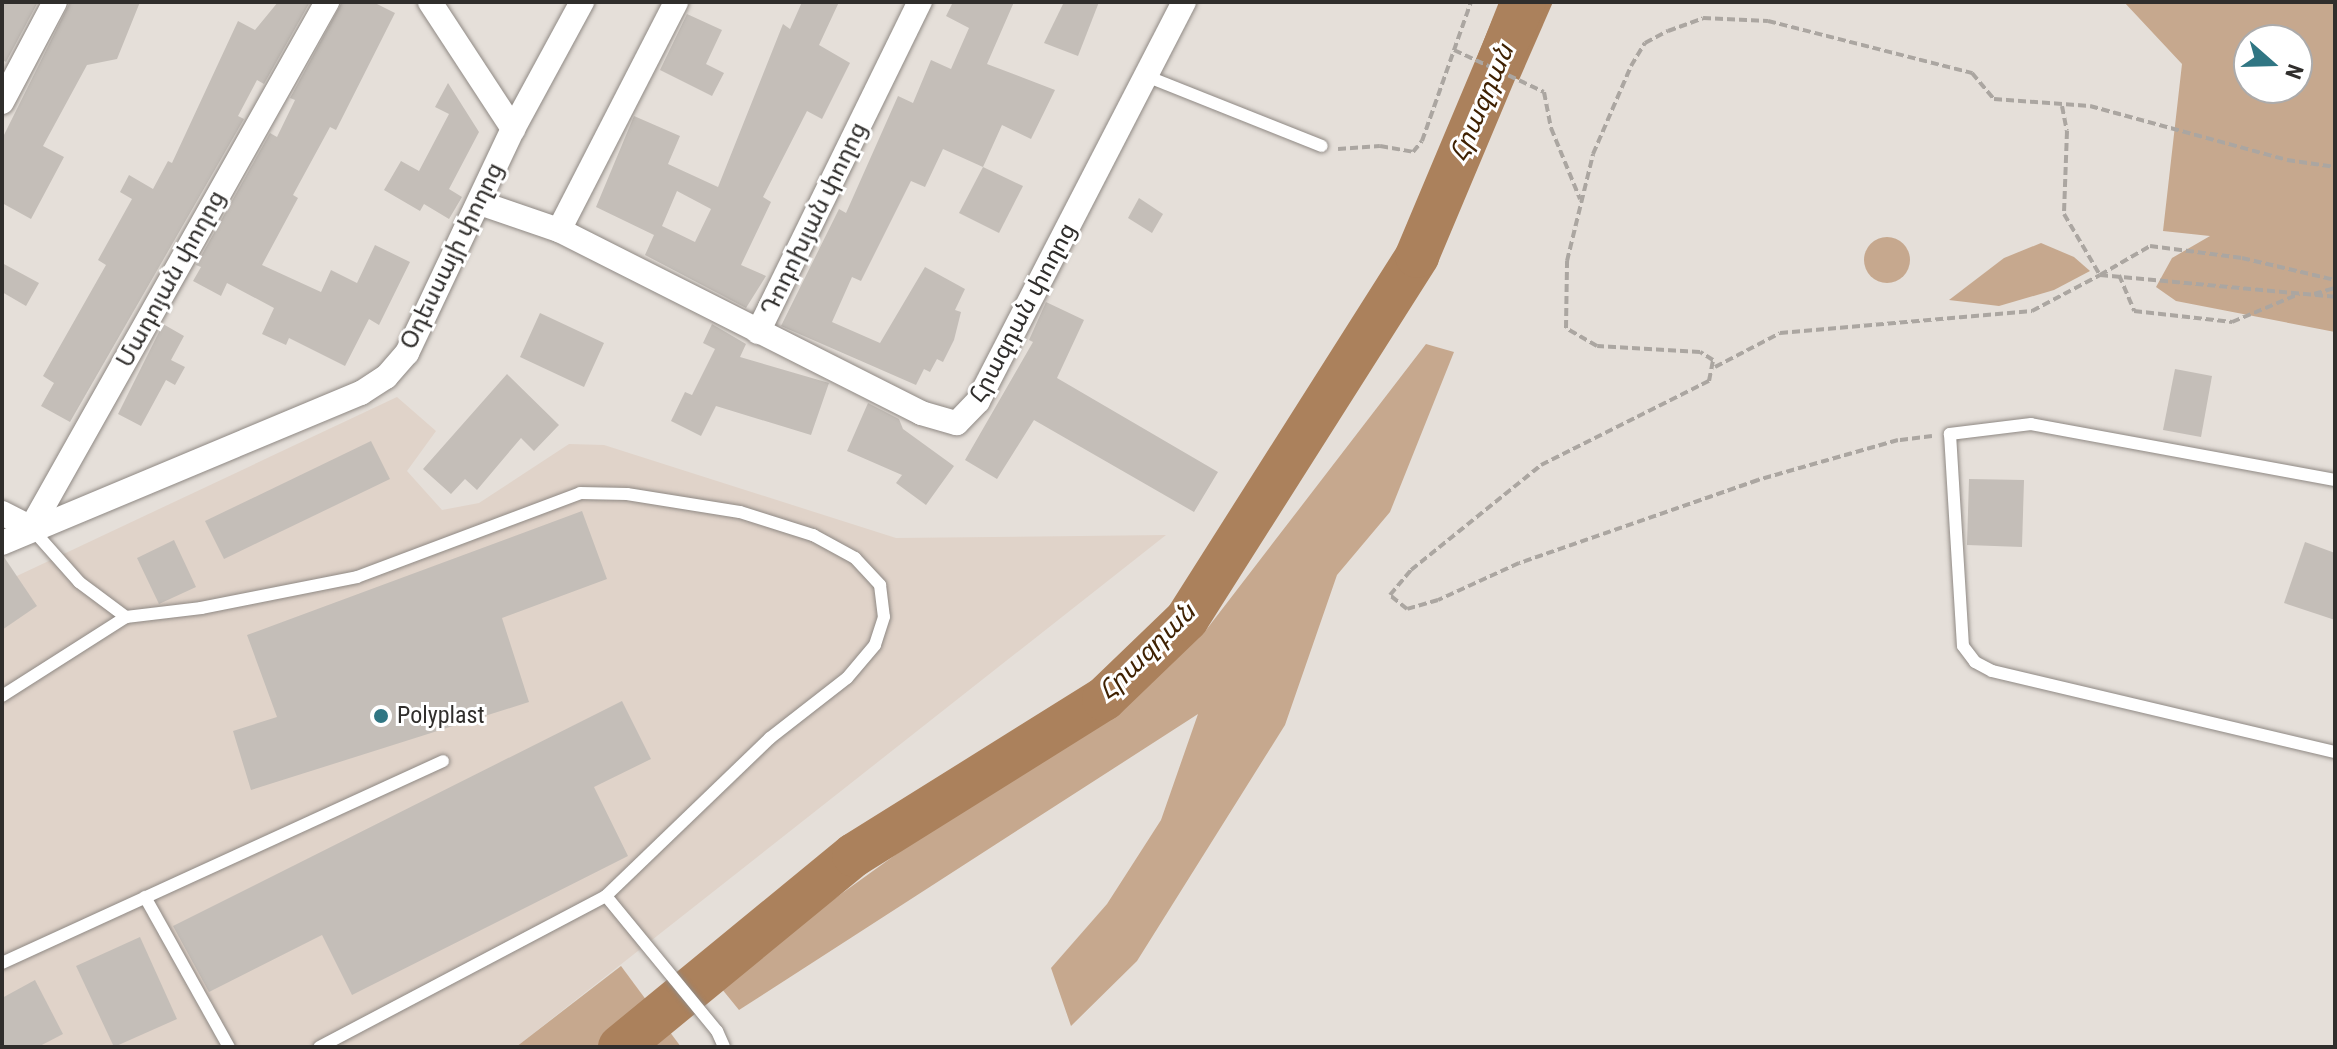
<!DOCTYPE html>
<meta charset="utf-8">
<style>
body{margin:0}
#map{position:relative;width:2337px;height:1049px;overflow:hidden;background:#e5dfd9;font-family:"Roboto Condensed","Noto Sans Armenian",sans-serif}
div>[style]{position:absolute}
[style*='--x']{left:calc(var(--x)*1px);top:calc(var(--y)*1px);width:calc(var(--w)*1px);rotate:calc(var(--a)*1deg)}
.built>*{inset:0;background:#e0d3c9}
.green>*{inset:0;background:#c6a88e}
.round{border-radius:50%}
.water>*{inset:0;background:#ab815c}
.river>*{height:44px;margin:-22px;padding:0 22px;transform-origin:22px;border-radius:22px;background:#ab815c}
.building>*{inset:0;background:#c4beb8}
.path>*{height:4px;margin-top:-2px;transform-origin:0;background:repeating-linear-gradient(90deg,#aba6a1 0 8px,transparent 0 12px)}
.roads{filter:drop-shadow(0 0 2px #8f8984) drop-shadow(0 0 2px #8f8984)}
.lane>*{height:12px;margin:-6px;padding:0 6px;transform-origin:6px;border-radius:6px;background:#fff}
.street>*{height:24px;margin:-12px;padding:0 12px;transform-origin:12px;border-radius:12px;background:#fff}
.dots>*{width:22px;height:22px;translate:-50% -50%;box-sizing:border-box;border:4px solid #fff;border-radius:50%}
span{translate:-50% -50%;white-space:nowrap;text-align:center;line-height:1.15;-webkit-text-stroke:6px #fff;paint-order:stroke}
.street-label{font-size:24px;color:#302e2c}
.poi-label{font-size:24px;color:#302e2c}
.left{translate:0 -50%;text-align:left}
.water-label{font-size:26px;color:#3f2102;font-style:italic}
.frame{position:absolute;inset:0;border:4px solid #302e2c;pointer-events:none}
.north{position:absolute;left:2233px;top:24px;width:80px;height:80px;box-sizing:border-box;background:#fff;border:2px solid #acabab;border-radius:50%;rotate:110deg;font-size:22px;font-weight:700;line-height:32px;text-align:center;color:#302e2c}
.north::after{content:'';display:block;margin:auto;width:28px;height:36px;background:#307683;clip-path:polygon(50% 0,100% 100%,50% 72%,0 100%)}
</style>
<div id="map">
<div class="built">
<i style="clip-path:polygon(397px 397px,436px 431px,407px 471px,442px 510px,479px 503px,569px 444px,604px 445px,896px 538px,1166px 535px,516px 1047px,2px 1047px,2px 583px)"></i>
</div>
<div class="green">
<i style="clip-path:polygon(evenodd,2124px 2px,2335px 2px,2335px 332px,2176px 301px,2156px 287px,2172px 258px,2210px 236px,2163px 231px,2182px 64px,2124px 2px,2249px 40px,2297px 40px,2297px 88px,2249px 88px,2249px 40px)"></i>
<i class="round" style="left:1864px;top:237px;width:46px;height:46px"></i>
<i style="clip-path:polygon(2041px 243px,2074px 257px,2090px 271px,2054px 290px,1999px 306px,1949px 300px,2004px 258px)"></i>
<i style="clip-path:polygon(1426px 344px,1454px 352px,1390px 512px,1337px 575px,1285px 725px,1137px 961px,1071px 1026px,1051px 968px,1107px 904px,1161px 820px,1198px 714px,739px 1010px,717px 983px,1203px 634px)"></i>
<i style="clip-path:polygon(621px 966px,681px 1047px,516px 1047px)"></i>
</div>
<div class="water">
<i style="clip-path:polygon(1499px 2px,1553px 2px,1519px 80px,1476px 60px)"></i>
</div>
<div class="river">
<i style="--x:620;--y:1047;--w:303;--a:-39.4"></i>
<i style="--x:854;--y:855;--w:295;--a:-32"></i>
<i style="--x:1104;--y:699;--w:115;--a:-43.9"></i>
<i style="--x:1187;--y:619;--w:430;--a:-57.6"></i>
<i style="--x:1417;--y:256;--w:276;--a:-67.2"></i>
</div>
<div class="building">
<i style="clip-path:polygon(2px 2px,38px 2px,6px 62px,2px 60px)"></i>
<i style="clip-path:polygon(70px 2px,140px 2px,117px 59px,87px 65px,43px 146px,64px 157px,31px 219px,2px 203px,2px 139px)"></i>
<i style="clip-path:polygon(278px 2px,310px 2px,264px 84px,257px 80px,238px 116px,244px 119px,70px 422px,41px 406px,54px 383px,43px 376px,106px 265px,98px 260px,132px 199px,120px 192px,129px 175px,153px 189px,168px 161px,172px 163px,238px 21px,255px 30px)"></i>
<i style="clip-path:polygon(342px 2px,373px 2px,395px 13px,336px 130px,330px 127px,293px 195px,298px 198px,262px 265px,321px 292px,331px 270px,357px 283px,375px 245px,410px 262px,379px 325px,369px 319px,345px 366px,289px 338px,286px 345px,262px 334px,274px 308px,227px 283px,221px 296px,193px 281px,201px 267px,196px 265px,270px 133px,277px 137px,295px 100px,290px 98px)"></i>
<i style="clip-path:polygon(evenodd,802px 2px,839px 2px,819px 45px,850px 63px,822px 119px,807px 111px,763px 197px,771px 202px,741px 265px,766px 276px,746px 308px,645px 255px,654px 235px,596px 207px,634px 116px,680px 136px,668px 164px,718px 187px,783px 24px,790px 29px,802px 2px,677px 191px,711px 209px,695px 242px,662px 226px,677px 191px)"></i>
<i style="clip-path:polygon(953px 2px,1014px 2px,987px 64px,1055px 90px,1031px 139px,1002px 125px,983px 167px,943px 149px,925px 187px,911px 181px,861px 281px,852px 277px,832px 322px,880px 343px,925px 267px,965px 289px,955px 310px,961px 312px,954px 340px,943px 362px,937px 359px,930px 372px,924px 369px,916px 385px,781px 326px,839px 209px,846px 213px,898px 96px,913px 103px,931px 60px,951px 69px,969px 28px,946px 16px)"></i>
<i style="clip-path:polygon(1064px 2px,1099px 2px,1078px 56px,1044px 43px)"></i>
<i style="clip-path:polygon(687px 14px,722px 30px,706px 64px,724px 73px,712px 96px,660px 70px)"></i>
<i style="clip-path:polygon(448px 83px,479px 132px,449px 189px,462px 197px,449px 219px,424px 204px,420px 211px,384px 190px,401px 161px,419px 171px,449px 114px,435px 107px)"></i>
<i style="clip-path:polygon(983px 167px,1023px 186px,999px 233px,959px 213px)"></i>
<i style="clip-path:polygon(1139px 198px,1163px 214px,1152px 233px,1128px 218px)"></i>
<i style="clip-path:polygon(2px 263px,39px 283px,26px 306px,2px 292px)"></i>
<i style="clip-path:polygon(1046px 302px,1084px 320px,1057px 378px,1218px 472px,1194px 512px,1034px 420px,997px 479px,965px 460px,1033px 342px,1029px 340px)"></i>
<i style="clip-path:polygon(540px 313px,604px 343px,584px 387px,520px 357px)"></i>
<i style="clip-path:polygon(163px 324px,184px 336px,171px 360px,185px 367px,175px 385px,166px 380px,141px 426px,118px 414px)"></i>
<i style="clip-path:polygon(712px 324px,746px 344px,740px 357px,829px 383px,811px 435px,716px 406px,701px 436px,671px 421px,685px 392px,692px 395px,715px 349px,703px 343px)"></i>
<i style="clip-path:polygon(2175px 369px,2212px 376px,2201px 437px,2163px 430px)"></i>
<i style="clip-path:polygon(507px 374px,559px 425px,534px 451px,521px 438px,477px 490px,465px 479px,451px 494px,423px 469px)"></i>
<i style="clip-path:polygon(868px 403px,899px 419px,903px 429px,954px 466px,926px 505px,896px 483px,902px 475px,847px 451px)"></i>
<i style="clip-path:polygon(371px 441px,390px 479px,224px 559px,205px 521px)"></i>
<i style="clip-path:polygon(1969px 479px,2024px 480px,2022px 547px,1967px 545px)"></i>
<i style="clip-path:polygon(582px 511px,607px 579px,502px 618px,529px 702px,251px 790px,233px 731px,277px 717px,247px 635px)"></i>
<i style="clip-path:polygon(174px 540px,196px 587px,159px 604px,137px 558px)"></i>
<i style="clip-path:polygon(2305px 542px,2335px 553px,2335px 620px,2284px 603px)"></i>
<i style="clip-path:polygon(4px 557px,37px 606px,2px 630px,2px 558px)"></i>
<i style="clip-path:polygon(622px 701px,651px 759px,594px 787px,628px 856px,352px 995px,322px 935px,209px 992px,173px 926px)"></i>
<i style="clip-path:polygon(140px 937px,177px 1019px,114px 1047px,76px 966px)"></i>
<i style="clip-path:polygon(35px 980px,63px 1034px,38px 1047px,2px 1047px,2px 998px)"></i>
</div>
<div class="path">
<i style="--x:1454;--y:50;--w:99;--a:25"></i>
<i style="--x:1544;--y:92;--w:37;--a:79"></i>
<i style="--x:1551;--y:128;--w:77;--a:67.8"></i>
<i style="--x:2062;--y:106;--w:25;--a:79"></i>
<i style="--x:2067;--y:131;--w:83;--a:92.1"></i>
<i style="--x:2064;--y:214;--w:71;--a:59.5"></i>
<i style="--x:2100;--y:275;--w:58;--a:-30.1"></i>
<i style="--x:2150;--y:246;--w:93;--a:7.4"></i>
<i style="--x:2242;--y:258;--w:96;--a:13.3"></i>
<i style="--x:1338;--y:149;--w:42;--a:-4.1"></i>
<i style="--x:1380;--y:146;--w:34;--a:10"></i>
<i style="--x:1413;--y:152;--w:14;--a:-51"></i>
<i style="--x:1422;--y:141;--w:147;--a:-70.6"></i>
<i style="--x:2119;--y:275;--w:39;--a:67"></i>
<i style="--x:2134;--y:311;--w:99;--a:6.4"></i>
<i style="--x:2232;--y:322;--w:73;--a:-22.7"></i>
<i style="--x:2314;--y:294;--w:22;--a:-16"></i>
<i style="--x:1715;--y:367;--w:73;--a:-27.6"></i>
<i style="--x:1780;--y:333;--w:253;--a:-5"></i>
<i style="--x:2032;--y:311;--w:77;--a:-27.9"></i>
<i style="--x:2100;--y:275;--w:236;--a:5.3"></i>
<i style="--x:1932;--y:436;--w:34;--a:173"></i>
<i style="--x:1898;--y:440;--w:146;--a:164.1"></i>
<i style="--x:1758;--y:480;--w:253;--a:160.8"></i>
<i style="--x:1519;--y:563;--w:89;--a:155.4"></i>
<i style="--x:1438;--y:600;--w:32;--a:164"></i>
<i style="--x:1407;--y:609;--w:22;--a:-141"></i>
<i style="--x:1390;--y:595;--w:33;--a:-50"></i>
<i style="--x:1411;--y:570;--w:167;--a:-38.9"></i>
<i style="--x:1541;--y:465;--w:188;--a:-26.6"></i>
<i style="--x:1709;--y:381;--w:21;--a:-79"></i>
<i style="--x:1713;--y:360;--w:15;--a:-148"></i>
<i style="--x:1700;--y:352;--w:103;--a:-176.7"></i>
<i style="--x:1597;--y:346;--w:36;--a:-150"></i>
<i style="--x:1566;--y:328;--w:67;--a:-89.1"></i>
<i style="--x:1567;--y:261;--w:110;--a:-76.3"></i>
<i style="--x:1593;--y:154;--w:96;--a:-66.6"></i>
<i style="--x:1631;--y:66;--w:27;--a:-59"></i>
<i style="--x:1645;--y:43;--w:26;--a:-28"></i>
<i style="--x:1668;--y:31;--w:37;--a:-20"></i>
<i style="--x:1703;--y:18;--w:65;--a:2.6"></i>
<i style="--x:1768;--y:21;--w:211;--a:14.3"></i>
<i style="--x:1972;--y:73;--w:34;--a:50"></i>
<i style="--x:1994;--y:99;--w:96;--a:4.2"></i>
<i style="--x:2090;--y:106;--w:204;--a:15.3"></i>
<i style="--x:2287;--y:160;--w:49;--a:8.3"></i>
</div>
<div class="roads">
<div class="lane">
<i style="--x:1146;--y:76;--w:189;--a:21.7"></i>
<i style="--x:2335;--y:480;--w:309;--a:-169.6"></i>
<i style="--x:2031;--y:424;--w:82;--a:173"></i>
<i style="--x:1950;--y:434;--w:212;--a:86.5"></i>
<i style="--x:1963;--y:646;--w:20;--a:53"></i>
<i style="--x:1975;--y:662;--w:19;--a:28"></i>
<i style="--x:1992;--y:671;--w:352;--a:13.3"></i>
<i style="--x:32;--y:529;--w:71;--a:48.4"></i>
<i style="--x:79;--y:582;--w:59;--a:36.7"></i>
<i style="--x:2;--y:696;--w:147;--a:-32.5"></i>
<i style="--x:126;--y:617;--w:76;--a:-6.8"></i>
<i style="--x:201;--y:608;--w:159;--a:-11.2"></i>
<i style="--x:357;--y:577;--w:238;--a:-20.6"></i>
<i style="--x:580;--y:493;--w:47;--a:1.2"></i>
<i style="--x:627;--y:494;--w:114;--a:9.1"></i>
<i style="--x:740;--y:512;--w:77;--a:17.5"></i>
<i style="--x:813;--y:535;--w:48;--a:28.7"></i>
<i style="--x:855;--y:558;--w:37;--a:47"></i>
<i style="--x:880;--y:585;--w:32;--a:83"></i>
<i style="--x:884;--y:617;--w:29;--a:108"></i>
<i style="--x:875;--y:645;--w:43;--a:130.3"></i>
<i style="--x:847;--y:678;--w:98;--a:142.1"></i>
<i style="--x:770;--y:738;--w:228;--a:136.1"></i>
<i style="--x:606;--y:896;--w:324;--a:152.2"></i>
<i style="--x:606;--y:896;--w:175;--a:50.6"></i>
<i style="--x:717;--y:1031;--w:17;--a:66"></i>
<i style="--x:145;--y:897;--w:172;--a:60.8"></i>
<i style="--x:2;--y:963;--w:485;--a:-24.6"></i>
</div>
<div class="street">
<i style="--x:430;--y:2;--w:152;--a:56.8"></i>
<i style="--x:2;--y:102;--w:113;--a:-62.1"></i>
<i style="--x:480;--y:203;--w:83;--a:18.9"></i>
<i style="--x:559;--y:230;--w:406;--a:26.8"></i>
<i style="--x:921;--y:413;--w:37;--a:16"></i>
<i style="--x:957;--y:423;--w:30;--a:-46"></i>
<i style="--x:978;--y:401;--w:449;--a:-62.7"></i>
<i style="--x:559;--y:230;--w:256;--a:-62.8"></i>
<i style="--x:758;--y:332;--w:368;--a:-63.9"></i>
<i style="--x:2;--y:513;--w:33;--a:27"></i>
<i style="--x:31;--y:528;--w:604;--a:-60.63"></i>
<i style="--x:2;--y:543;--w:389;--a:-22.7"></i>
<i style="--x:361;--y:393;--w:30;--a:-33"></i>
<i style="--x:386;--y:377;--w:32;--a:-49"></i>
<i style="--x:407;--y:353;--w:248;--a:-64.7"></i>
<i style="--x:513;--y:129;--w:145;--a:-61.5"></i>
</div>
</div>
<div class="dots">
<i style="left:381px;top:716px;background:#307683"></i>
</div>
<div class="street-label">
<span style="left:814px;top:219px;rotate:-64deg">Դոդոխյան փողոց</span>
<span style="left:452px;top:256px;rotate:-64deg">Օդեսսայի փողոց</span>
<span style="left:171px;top:279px;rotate:-61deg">Մադոյան փողոց</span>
<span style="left:1023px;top:313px;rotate:-62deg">Հրազդան փողոց</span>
</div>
<div class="poi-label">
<span class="left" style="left:397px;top:716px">Polyplast</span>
</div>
<div class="water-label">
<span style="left:1482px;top:103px;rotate:-67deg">Հրազդան</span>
<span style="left:1147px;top:652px;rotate:-45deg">Հրազդան</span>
</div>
<div class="frame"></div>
<div class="north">N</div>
</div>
